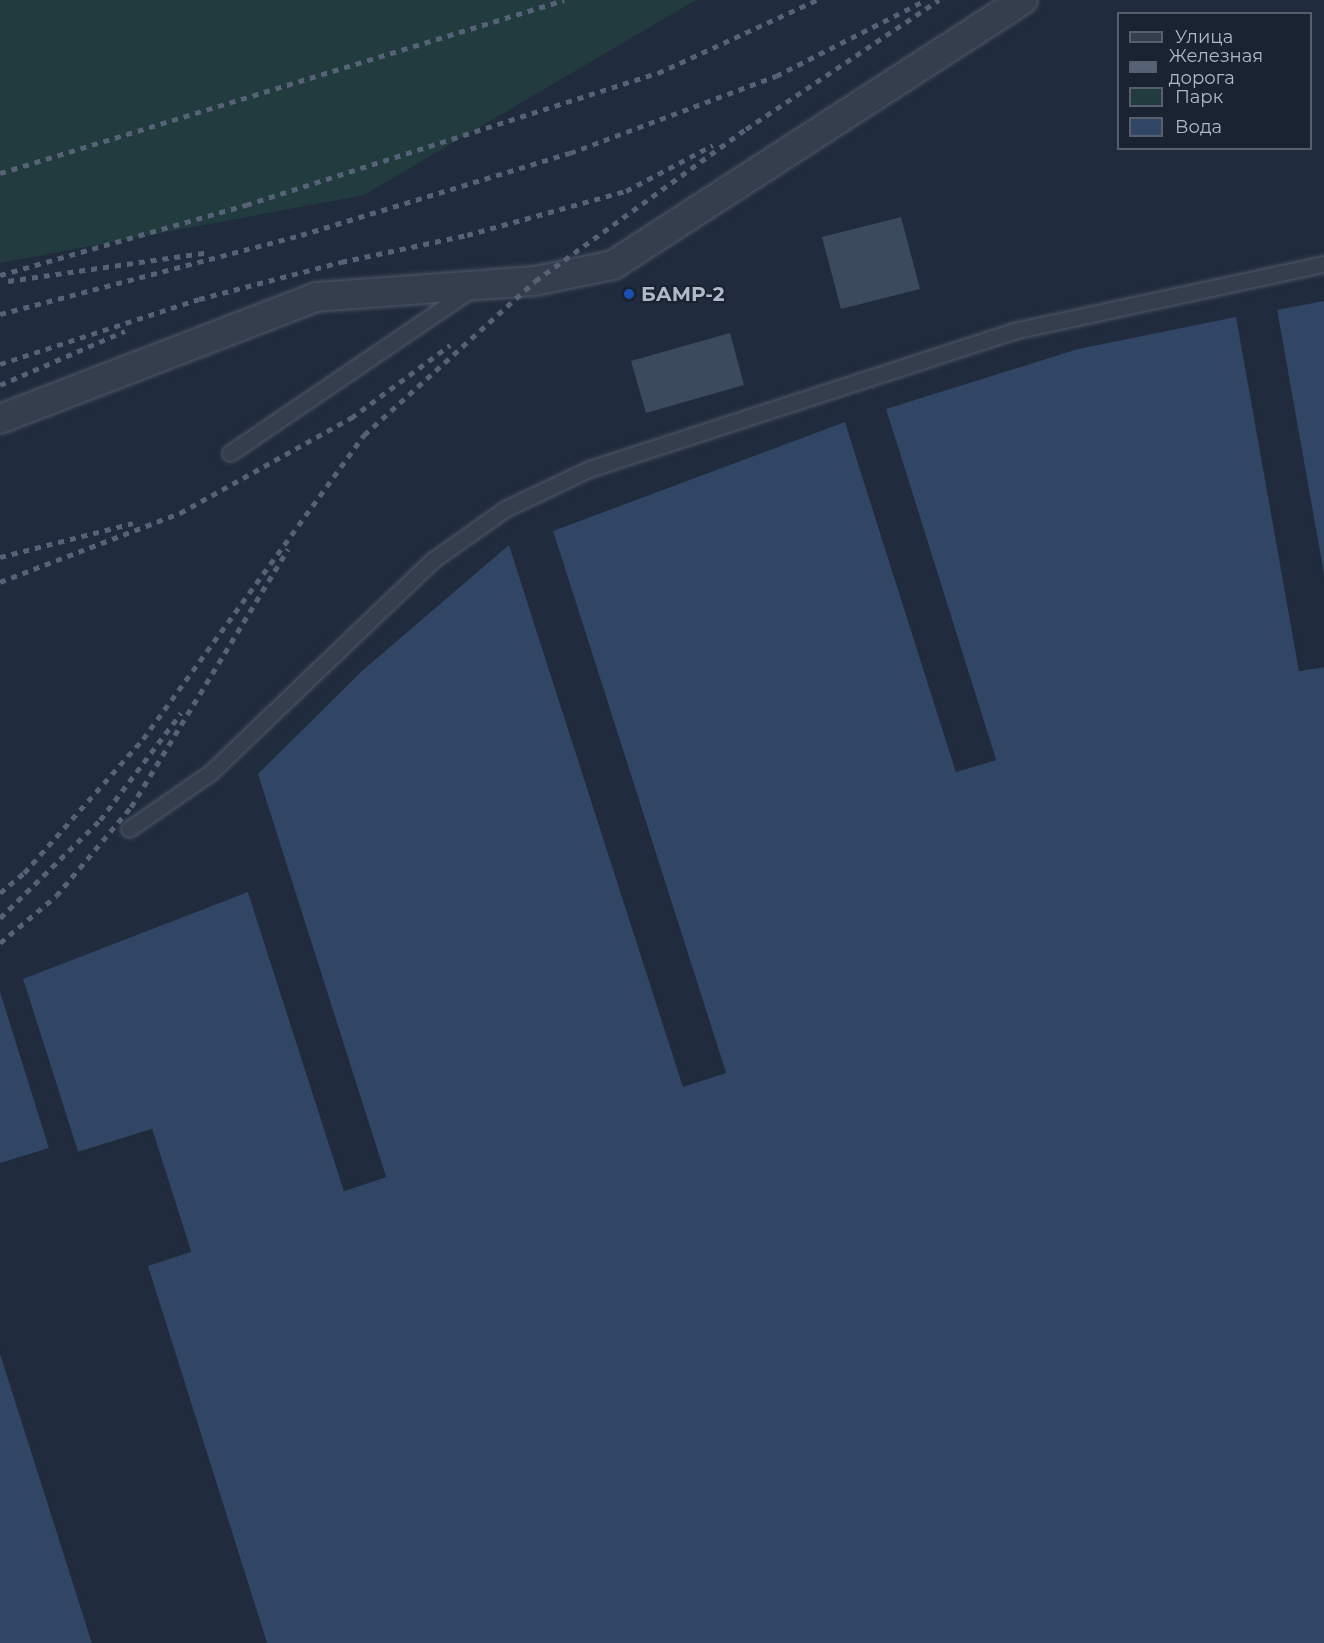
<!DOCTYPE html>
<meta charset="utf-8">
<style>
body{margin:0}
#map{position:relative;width:1324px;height:1643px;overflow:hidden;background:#202c3d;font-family:Montserrat,sans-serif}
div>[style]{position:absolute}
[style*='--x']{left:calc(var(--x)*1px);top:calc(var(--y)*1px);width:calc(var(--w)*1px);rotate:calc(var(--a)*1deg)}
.green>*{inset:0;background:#223b3e}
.water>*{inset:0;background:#314564}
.pier>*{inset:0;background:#202c3d}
.building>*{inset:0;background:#3c4a5d}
.roads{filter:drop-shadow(0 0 2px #505968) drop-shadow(0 0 2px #505968)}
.service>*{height:15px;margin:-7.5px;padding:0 7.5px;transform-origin:7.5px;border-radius:7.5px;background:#343e4d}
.minor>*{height:28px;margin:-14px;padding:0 14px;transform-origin:14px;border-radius:14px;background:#343e4d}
.rail>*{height:4.5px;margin-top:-2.25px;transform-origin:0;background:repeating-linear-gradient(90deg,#566275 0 6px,transparent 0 12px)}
.dots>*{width:16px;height:16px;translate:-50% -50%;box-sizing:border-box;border:3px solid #1a2332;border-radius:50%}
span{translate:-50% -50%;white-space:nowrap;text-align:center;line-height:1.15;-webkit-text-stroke:4.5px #1a2332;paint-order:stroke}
.poi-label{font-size:20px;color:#b0b9c9;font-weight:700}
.left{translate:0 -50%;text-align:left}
.legend{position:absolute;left:1117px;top:12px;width:195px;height:138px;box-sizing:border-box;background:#1a2332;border:2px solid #565f6e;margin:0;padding:8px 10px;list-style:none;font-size:18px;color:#b0b9c9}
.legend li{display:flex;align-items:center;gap:12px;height:30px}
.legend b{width:30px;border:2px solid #565f6e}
</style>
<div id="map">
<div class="green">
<i style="clip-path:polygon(0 0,696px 0,364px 195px,0 263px)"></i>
</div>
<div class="water">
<i style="clip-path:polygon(1324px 301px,1324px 574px,1277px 310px)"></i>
<i style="clip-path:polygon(1236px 317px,1299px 671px,1324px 667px,1324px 1643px,267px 1643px,147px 1265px,191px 1251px,152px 1129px,78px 1152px,23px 979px,248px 892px,344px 1191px,386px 1177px,258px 774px,362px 671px,509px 545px,683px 1086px,726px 1073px,553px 531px,845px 422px,956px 772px,996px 760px,886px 409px,1078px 349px)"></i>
<i style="clip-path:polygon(0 992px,49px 1148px,0 1163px)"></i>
<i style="clip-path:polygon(0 1354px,92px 1643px,0 1643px)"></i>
</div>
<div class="pier">
<i style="clip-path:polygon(1274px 310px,1277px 310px,1324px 577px,1321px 575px)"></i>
<i style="clip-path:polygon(1239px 316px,1301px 667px,1324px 667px,1299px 671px)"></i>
<i style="clip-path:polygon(886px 409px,996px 760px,956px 772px,845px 422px,958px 768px,993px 758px)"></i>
<i style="clip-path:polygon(553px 531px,726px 1073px,683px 1087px,509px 545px,685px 1083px,723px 1071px)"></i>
<i style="clip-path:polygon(290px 878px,386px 1177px,344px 1191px,248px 892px,346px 1187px,383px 1175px)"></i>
<i style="clip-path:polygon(23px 979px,78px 1152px,152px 1129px,191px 1252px,148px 1266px,267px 1643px,145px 1266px,187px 1250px,150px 1133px,75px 1154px)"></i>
<i style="clip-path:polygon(0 989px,52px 1148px,0 1166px,49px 1148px)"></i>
<i style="clip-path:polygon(0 1351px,3px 1353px,95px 1643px,92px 1643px)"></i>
</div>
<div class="building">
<i style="clip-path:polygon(901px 217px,920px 289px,841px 309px,822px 237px)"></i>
<i style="clip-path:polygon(730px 333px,744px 385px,646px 413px,631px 361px)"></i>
</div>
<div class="roads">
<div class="service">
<i style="--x:230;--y:453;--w:290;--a:-34.2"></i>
<i style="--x:129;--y:829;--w:98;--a:-34.7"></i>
<i style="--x:210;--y:773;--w:308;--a:-43.7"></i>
<i style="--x:433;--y:560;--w:88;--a:-35.3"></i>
<i style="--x:505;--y:509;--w:93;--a:-25.5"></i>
<i style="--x:589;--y:469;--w:446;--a:-18"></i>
<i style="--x:1013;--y:331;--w:318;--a:-12.2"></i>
</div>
<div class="minor">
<i style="--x:0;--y:419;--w:339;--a:-21.1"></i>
<i style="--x:316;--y:297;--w:220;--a:-4.2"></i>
<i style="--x:535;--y:281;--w:80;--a:-11.6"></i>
<i style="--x:613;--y:265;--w:488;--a:-32.9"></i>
</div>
</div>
<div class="rail">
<i style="--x:0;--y:173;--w:590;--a:-17.05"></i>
<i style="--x:0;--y:275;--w:256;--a:-15.9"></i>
<i style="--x:246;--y:205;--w:433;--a:-17.8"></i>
<i style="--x:658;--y:73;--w:175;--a:-24.7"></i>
<i style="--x:8;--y:281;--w:204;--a:-8.2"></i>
<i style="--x:0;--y:314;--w:311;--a:-14.7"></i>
<i style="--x:301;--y:235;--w:281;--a:-17"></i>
<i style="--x:570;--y:153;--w:220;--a:-20.5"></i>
<i style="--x:776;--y:76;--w:166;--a:-26.9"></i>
<i style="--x:0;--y:364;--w:209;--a:-18.1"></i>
<i style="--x:199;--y:299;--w:147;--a:-14.6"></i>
<i style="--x:341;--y:262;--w:129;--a:-12.1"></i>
<i style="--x:467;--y:235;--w:165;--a:-15.5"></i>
<i style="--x:626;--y:191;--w:98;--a:-27.9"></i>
<i style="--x:0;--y:385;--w:136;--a:-23.4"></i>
<i style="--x:0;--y:557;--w:137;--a:-14.3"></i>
<i style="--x:0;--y:582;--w:193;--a:-21"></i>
<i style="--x:180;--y:513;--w:196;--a:-29.1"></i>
<i style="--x:351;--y:418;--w:123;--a:-36.4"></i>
<i style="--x:0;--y:893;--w:31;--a:-40"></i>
<i style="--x:24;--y:873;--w:179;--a:-48.4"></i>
<i style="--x:143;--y:739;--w:376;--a:-54"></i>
<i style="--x:364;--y:435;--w:230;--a:-42"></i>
<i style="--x:535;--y:281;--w:260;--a:-35.8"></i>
<i style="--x:746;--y:129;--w:232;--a:-33.8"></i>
<i style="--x:0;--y:918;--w:140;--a:-44.4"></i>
<i style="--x:100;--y:820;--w:134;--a:-52.9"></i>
<i style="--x:0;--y:943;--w:73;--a:-40"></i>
<i style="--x:56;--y:896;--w:116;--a:-49.9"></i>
<i style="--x:131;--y:807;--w:302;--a:-58.7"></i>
</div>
<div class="dots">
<i style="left:629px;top:294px;background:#1a4fb4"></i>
</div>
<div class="poi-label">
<span class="left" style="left:641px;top:294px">БАМР-2</span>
</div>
<ul class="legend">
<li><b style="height:8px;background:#343e4d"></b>Улица</li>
<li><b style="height:8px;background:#566275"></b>Железная дорога</li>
<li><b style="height:16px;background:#223b3e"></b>Парк</li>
<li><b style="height:16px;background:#314564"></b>Вода</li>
</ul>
</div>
